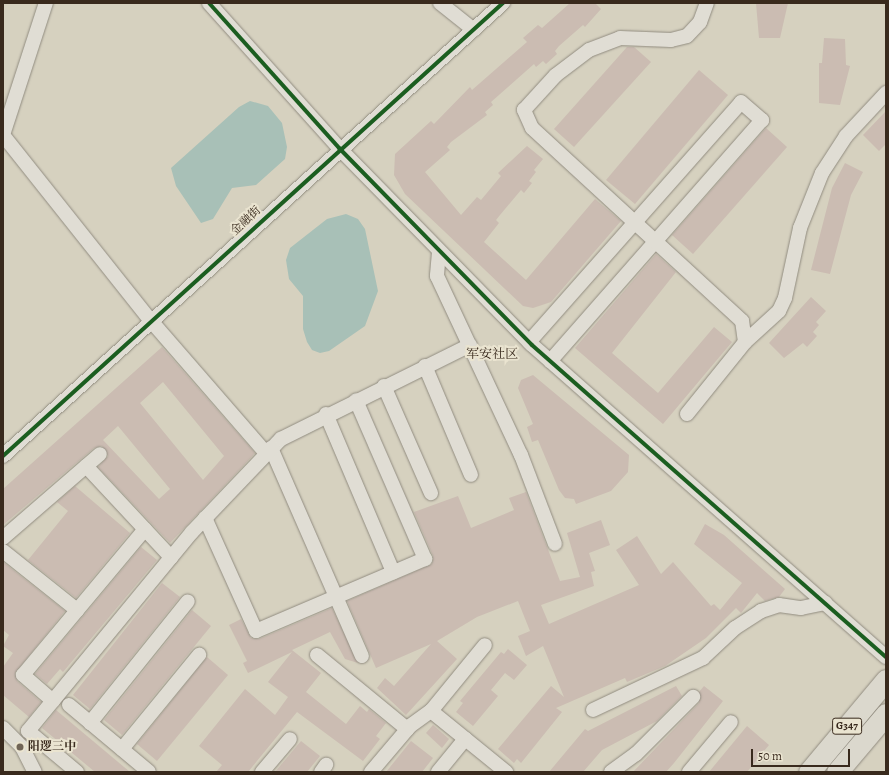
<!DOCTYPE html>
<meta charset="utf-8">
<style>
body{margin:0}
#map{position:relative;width:889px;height:775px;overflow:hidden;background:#d6d1bf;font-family:Alegreya,"Noto Serif SC",serif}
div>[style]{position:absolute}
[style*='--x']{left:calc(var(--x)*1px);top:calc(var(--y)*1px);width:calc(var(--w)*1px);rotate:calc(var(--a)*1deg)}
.water>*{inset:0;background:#a8c0b7}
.building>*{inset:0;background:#cbbcb2}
.roads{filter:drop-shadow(0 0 1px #918c80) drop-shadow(0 0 1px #918c80)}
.minor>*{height:14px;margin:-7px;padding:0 7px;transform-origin:7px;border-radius:7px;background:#e0ddd4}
.highway>*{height:21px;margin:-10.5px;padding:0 10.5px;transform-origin:10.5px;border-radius:10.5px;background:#dbd8cd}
.cycleway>*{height:4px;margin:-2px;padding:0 2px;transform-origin:2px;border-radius:2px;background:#1b5e20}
.dots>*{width:11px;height:11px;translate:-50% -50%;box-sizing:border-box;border:2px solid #eae4d0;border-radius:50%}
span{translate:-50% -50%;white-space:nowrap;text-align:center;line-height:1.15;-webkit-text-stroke:4px #eae4d0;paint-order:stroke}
.shield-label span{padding:1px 3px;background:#eae4d0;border:1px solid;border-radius:3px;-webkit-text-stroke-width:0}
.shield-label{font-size:11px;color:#392a1d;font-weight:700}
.street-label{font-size:12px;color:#392a1d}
.poi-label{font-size:12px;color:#392a1d;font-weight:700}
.left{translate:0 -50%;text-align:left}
.neighbourhood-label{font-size:13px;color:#392a1d}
.frame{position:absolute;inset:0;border:4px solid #392a1d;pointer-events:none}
.scale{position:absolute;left:751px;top:749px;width:99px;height:18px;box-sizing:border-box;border:2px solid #392a1d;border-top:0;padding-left:5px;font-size:12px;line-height:14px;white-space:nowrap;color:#392a1d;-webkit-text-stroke:3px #eae4d0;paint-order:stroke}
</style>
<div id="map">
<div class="water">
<i style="clip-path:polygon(250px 101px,268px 106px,282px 123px,287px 147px,285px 159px,256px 185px,232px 188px,213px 219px,201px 223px,176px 186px,171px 168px,239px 107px)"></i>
<i style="clip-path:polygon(346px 214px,358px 219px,365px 229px,378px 291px,365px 326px,329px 351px,320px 353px,312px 350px,307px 342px,303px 329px,303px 296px,289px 279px,286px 260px,290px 248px,327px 219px)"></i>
</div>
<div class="building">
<i style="clip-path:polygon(570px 3px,595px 3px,601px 9px,585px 27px,583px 25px,559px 46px,555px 51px,557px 54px,546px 64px,543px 61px,536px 67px,534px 64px,491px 102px,493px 105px,485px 112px,487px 115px,451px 142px,447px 147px,450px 150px,425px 172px,461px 215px,477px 197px,481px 200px,501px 176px,498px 173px,527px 146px,543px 159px,534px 170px,536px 172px,529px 181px,532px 183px,524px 193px,521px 190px,500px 215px,496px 220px,499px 223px,484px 242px,526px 280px,595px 199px,621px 221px,551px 302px,533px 308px,523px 306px,405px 194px,394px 175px,395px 154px,431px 121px,434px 124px,470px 87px,472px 90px,527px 42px,523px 38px,538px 25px,542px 28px)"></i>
<i style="clip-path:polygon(756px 3px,788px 3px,780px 38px,759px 38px)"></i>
<i style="clip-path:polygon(824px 38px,845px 39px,846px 65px,850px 66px,840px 105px,819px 103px,819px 63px,822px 63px)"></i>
<i style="clip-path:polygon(627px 47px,634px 47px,651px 62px,574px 147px,554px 129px)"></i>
<i style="clip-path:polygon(699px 70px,728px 95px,635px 204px,606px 180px)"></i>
<i style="clip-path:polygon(886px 111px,886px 144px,879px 151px,863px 135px)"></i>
<i style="clip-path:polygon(766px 128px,787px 147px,693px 254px,672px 235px)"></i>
<i style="clip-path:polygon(845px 163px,863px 172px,851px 195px,830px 274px,811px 270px,832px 188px)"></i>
<i style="clip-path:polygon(656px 254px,676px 272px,612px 353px,658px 393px,714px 327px,732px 342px,663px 424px,575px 348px)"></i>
<i style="clip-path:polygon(811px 297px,826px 311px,816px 322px,819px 325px,813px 332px,817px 336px,807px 347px,803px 343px,784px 358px,769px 343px)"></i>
<i style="clip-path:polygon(evenodd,162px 347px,255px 453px,244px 465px,170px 543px,98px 467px,108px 456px,102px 446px,94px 448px,3px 525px,3px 489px,162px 347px,163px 382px,224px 456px,203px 480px,140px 403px,163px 382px,162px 347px,118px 426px,170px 489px,159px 499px,103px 440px,118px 426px)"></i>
<i style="clip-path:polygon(533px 375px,629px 455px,628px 472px,611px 491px,576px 504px,574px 499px,565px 498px,559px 490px,538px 440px,532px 442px,527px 427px,533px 424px,518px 388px,521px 380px)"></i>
<i style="clip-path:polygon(75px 486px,130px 533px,76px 598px,28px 560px,68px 511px,57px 502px)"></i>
<i style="clip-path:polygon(526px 492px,560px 581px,580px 577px,567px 533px,601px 520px,610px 545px,589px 553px,595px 571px,591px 572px,594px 586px,541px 605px,549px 624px,639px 585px,616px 550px,637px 536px,661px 574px,673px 562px,711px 606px,714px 604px,720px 610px,742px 583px,694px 544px,705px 524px,724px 535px,785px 589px,779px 597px,765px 601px,757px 593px,741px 613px,736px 608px,706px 638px,665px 666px,627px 682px,625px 678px,556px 708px,562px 712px,521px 763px,517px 759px,514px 763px,498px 749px,551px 686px,564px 697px,543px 646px,526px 656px,518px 636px,530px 631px,518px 601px,477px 617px,437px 641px,457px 659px,406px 715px,377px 688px,385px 678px,394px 686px,431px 644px,376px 668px,347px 601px,432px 564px,433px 556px,414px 512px,458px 496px,471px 528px,514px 510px,509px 498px)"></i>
<i style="clip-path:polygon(141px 547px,157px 560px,63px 672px,60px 669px,47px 684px,35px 674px)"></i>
<i style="clip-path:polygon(3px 562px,65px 611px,15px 673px,17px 681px,41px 702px,29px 717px,3px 695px,3px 667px,13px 653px,3px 646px,9px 635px,3px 630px)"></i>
<i style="clip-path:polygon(162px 583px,180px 597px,90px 709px,73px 695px)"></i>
<i style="clip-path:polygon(332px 608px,358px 663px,345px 659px,330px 632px,292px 650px,321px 673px,306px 692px,346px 724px,360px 706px,367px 712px,369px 709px,386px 723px,376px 736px,380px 739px,363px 761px,297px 712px,248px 772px,216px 772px,222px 765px,199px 746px,245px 689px,275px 715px,288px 697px,268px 682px,292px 652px,248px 673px,243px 663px,247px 661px,229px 625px,241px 619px,251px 638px,259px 639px)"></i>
<i style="clip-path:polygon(192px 610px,211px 626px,122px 735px,104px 720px)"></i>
<i style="clip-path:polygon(508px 649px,527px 665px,514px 680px,505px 673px,491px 690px,498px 696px,473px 726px,456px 712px,463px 703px,460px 701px,501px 652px,504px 654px)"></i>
<i style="clip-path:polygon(207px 657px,228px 675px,157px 761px,137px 744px)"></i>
<i style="clip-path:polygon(676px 686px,682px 696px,657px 721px,602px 750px,583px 772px,549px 772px,585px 729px,588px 731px)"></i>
<i style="clip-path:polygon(704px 686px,723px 701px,674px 763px,666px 772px,633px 772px,699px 703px,699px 692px)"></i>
<i style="clip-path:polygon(56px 710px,130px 772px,95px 772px,42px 728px)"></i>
<i style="clip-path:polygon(433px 725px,449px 739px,442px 748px,426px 733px)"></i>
<i style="clip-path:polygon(747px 726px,769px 745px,747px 772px,709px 772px)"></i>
<i style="clip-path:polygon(301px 741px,320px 756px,307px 772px,275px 772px)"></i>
<i style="clip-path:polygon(411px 741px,433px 758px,422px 772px,386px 772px)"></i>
</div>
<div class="roads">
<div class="minor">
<i style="--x:209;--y:3;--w:195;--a:48.1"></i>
<i style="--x:339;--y:148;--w:276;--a:45.6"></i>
<i style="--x:532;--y:345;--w:472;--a:41.4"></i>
<i style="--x:440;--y:3;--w:43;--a:38.5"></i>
<i style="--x:3;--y:135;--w:239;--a:51.5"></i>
<i style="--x:152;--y:322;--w:174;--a:49"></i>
<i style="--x:3;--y:135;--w:139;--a:-72"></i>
<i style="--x:439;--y:252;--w:24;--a:95"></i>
<i style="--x:437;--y:276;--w:198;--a:64.9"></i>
<i style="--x:521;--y:455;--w:95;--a:69.1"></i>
<i style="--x:529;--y:342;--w:320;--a:-48.5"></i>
<i style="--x:741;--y:102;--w:28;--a:41"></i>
<i style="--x:762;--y:120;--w:321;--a:131.3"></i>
<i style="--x:745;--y:342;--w:46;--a:-42.4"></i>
<i style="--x:779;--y:311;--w:14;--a:-65"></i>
<i style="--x:785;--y:298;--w:72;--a:-77.9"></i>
<i style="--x:800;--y:228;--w:59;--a:-68.2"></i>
<i style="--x:822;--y:173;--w:44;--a:-57"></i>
<i style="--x:846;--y:136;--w:59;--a:-47.1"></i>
<i style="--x:425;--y:366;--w:118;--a:67.1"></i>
<i style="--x:384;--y:386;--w:117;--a:66.3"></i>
<i style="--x:326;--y:414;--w:172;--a:67"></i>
<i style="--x:687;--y:414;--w:92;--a:-51.1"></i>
<i style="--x:745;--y:342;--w:21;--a:-98"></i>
<i style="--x:742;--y:321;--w:285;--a:-137.4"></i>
<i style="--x:532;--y:128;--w:20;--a:-114"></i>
<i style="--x:524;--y:110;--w:47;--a:-47.6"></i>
<i style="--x:556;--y:75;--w:41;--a:-37.1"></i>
<i style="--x:589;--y:50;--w:33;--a:-21"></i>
<i style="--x:620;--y:38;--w:51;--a:2.2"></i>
<i style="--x:671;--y:40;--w:16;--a:-14"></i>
<i style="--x:687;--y:36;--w:19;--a:-47"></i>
<i style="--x:700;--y:22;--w:20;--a:-70"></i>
<i style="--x:271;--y:448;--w:227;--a:66.4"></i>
<i style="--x:3;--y:456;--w:675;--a:-42.18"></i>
<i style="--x:86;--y:466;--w:125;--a:47"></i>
<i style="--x:205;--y:518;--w:124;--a:65.7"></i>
<i style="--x:256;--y:631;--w:184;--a:-23.1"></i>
<i style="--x:425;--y:559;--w:173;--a:-113.5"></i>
<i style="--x:3;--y:538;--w:128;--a:-40.9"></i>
<i style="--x:3;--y:551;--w:95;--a:38.6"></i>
<i style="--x:317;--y:655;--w:117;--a:39.4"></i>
<i style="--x:53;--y:701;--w:40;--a:-139"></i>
<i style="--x:23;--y:675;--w:190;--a:-50.1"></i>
<i style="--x:69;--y:705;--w:104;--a:39.9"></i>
<i style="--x:593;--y:710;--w:122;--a:-25.3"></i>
<i style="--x:703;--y:658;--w:44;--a:-43.2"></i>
<i style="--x:735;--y:628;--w:31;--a:-33"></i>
<i style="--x:761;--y:611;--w:19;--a:-18"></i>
<i style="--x:779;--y:605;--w:22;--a:8"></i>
<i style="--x:801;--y:608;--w:25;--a:-12"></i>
<i style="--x:431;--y:711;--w:97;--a:39.1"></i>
<i style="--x:90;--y:723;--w:156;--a:-51.2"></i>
<i style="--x:3;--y:728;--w:27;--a:45"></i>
<i style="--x:22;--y:747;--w:28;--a:63"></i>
<i style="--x:122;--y:749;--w:122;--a:-50.7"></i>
<i style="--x:77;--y:772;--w:64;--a:-140.1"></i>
<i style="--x:28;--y:731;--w:258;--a:-50.5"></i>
<i style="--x:192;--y:532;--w:129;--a:-46.3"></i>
<i style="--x:281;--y:439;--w:211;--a:-26.4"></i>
<i style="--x:262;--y:772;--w:43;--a:-49.7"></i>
<i style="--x:321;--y:772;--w:9;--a:-54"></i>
<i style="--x:371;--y:772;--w:60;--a:-49.7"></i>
<i style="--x:410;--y:726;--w:26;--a:-36"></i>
<i style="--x:431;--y:711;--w:85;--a:-50.7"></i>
<i style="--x:438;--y:772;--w:43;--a:-50.7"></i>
<i style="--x:611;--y:772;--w:31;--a:-36"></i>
<i style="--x:636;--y:754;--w:81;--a:-45"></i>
<i style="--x:689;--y:772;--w:65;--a:-50"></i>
</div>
<div class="highway">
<i style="--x:809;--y:772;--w:120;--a:-50.1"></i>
<i style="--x:837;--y:772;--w:76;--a:-49.8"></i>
</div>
</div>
<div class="cycleway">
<i style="--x:209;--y:3;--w:195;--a:48.1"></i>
<i style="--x:339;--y:148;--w:276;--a:45.6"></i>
<i style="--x:532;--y:345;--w:472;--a:41.4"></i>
<i style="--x:3;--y:456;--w:675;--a:-42.18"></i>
</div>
<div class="dots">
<i style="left:20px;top:747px;background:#706456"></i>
</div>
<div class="shield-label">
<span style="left:847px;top:726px">G347</span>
</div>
<div class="street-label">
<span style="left:246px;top:221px;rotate:-43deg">金融街</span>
</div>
<div class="poi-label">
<span class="left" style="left:28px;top:747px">阳逻三中</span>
</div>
<div class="neighbourhood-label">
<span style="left:492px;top:354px">军安社区</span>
</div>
<div class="frame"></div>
<div class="scale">50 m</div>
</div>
